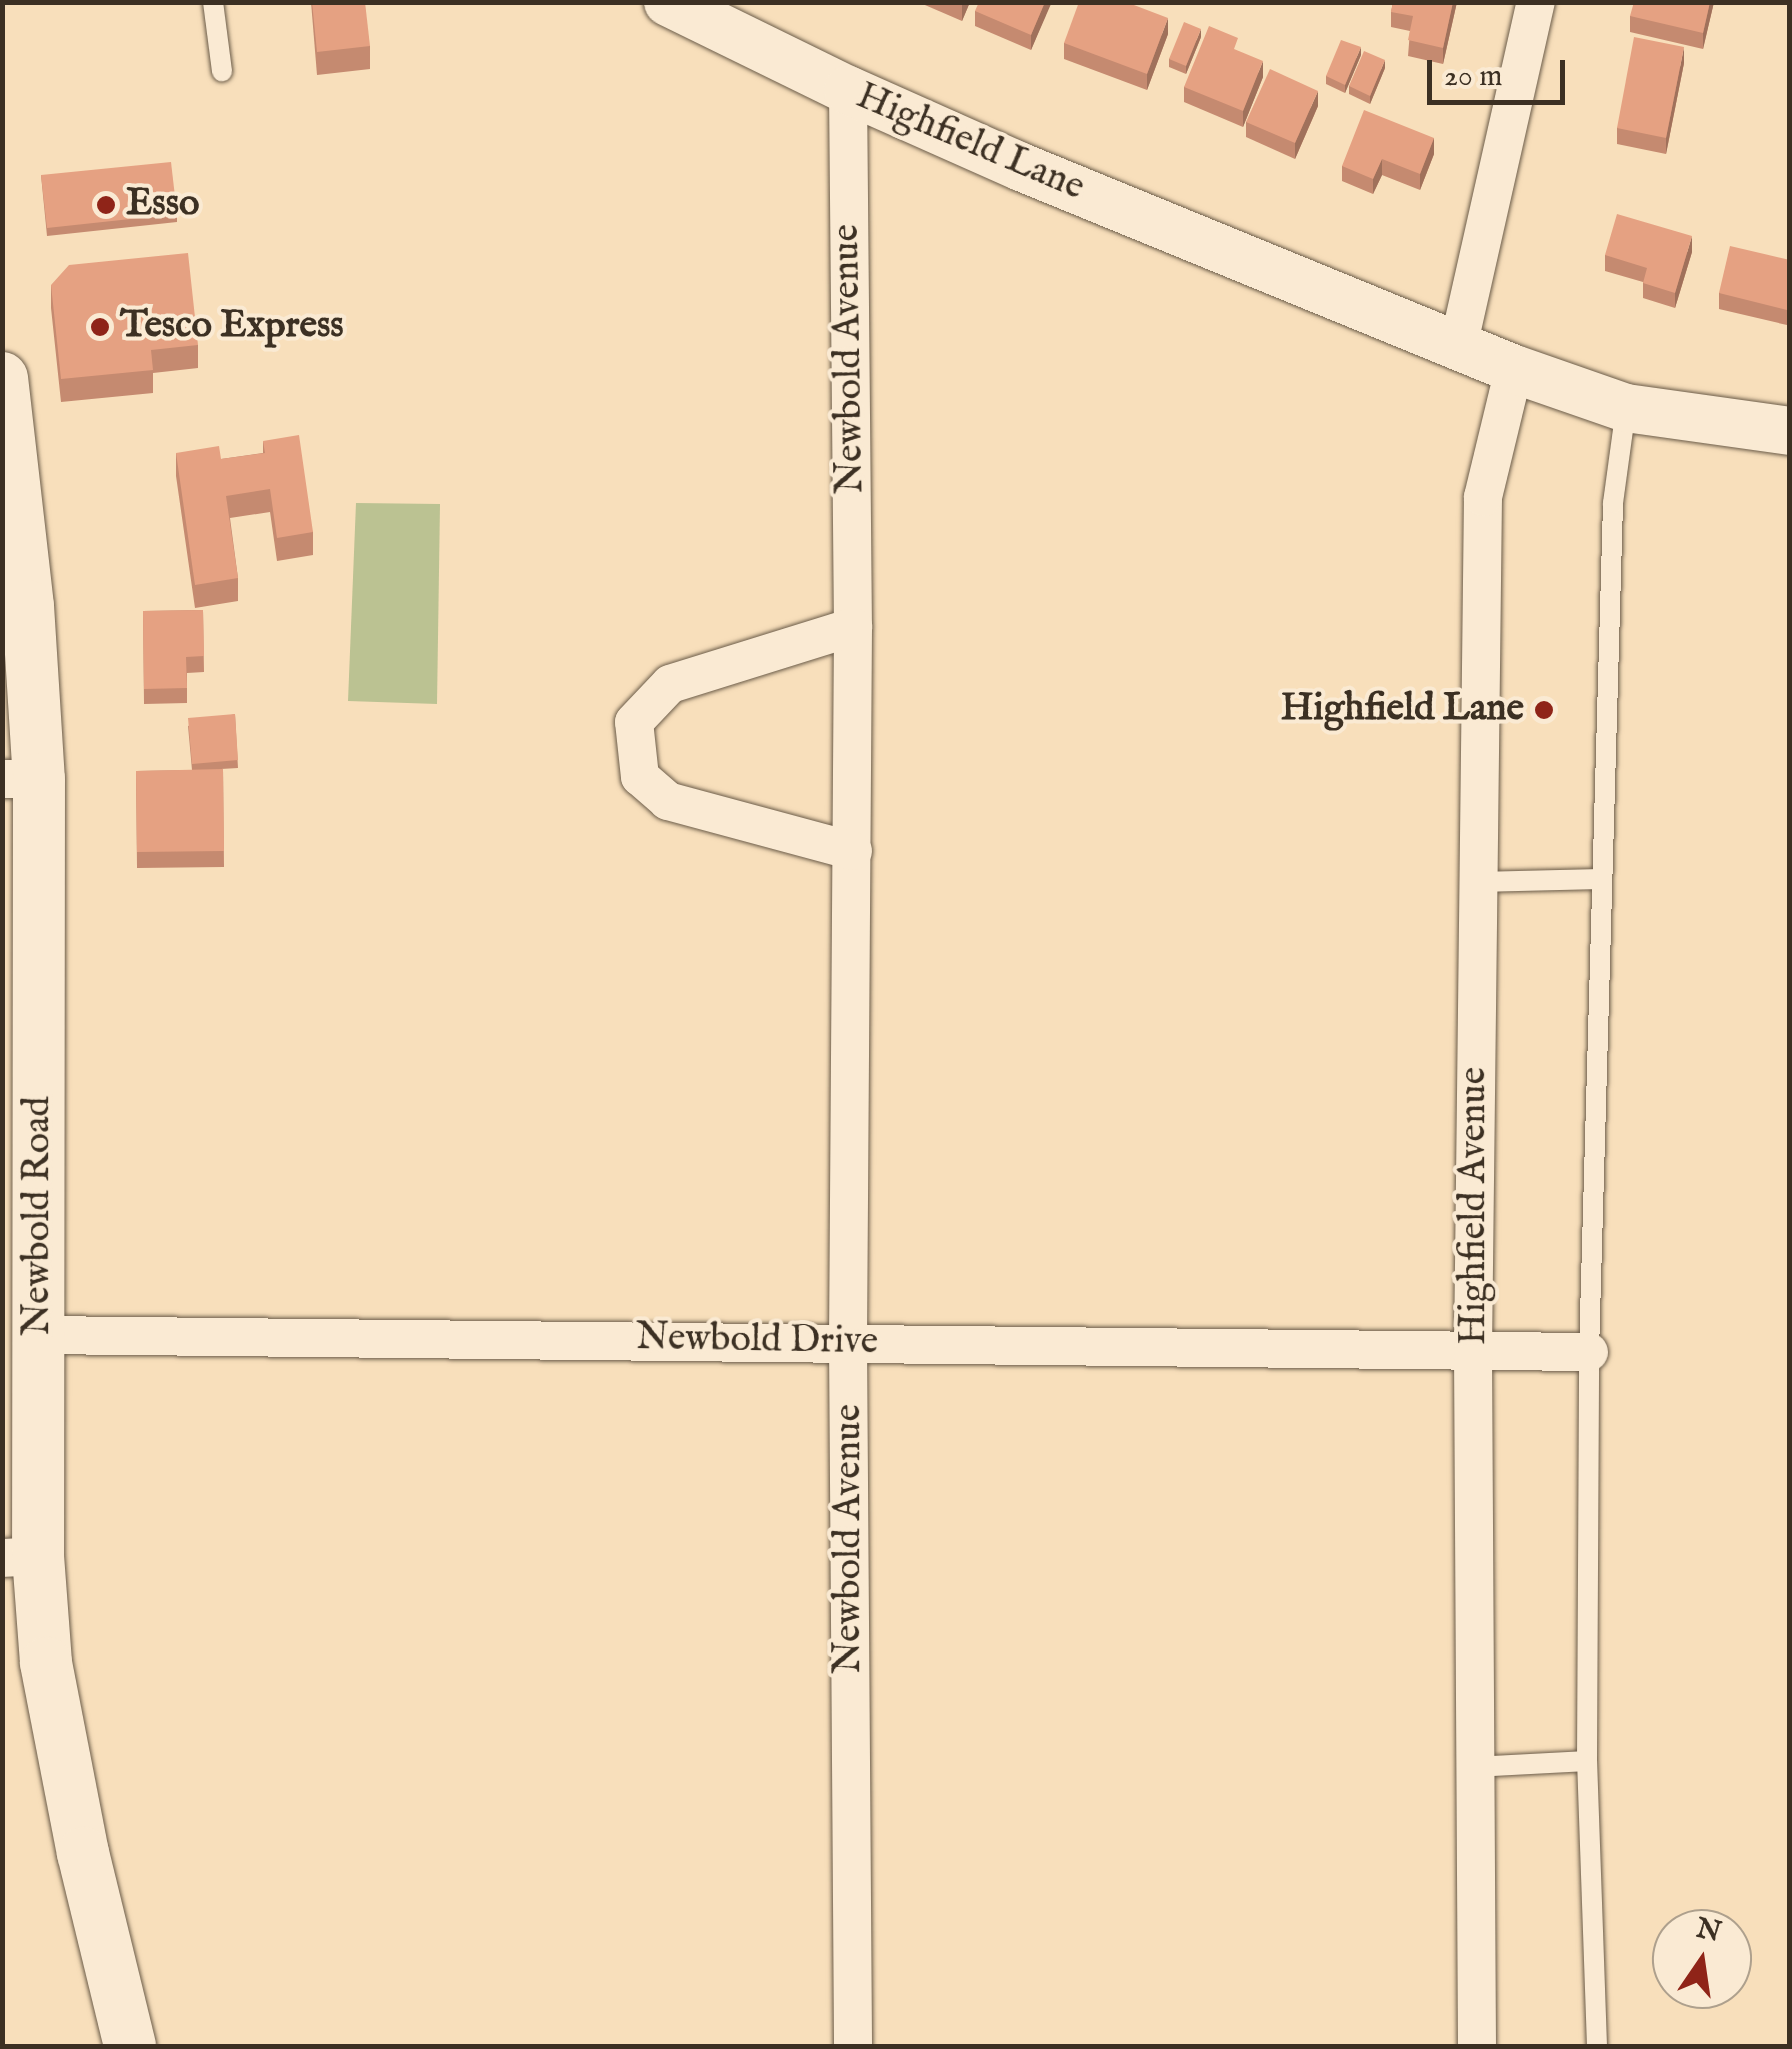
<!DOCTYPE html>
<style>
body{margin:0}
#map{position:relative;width:1792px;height:2049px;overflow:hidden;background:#f8dfbb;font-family:"IM FELL English",serif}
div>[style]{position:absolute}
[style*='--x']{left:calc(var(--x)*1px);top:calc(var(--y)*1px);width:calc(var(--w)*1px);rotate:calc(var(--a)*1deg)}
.green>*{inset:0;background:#bbc292}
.roads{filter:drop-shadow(0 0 2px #6b5c49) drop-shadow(0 0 2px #6b5c49)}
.service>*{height:20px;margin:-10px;padding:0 10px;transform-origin:10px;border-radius:10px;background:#faead3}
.minor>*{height:38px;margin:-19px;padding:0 19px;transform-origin:19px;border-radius:19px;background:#faead3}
.tertiary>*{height:48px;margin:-24px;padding:0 24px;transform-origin:24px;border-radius:24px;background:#faead3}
.secondary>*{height:52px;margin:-26px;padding:0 26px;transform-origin:26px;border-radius:26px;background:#faead3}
.wall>*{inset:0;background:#c58a70}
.shaded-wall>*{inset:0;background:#a0715b}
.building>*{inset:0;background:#e5a182}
.dots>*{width:28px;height:28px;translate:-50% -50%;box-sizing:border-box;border:5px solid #faead3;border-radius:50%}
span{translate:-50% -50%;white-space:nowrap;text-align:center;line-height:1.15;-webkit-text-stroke:8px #faead3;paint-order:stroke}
.street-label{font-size:38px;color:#3c3023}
.poi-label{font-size:38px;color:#3c3023;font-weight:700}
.left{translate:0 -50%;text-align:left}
.right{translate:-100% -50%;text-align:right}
.frame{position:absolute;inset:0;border:5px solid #3c3023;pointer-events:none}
.north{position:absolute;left:1652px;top:1909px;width:100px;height:100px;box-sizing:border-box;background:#faead3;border:2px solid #aea08d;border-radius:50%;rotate:13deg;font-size:28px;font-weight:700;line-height:40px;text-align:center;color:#3c3023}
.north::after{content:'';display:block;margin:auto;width:35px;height:45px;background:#8f2418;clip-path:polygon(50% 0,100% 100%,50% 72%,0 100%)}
.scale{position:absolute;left:1427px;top:60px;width:138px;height:45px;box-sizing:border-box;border:5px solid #3c3023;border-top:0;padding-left:12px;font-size:30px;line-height:35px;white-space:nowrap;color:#3c3023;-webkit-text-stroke:8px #faead3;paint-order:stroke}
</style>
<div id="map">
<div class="green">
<i style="clip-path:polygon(356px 503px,440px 504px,437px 704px,348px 701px)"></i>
</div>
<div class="roads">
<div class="service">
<i style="--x:213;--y:2;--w:70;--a:82.6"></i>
<i style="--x:1477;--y:882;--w:124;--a:-1.4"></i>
<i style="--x:1474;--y:1767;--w:113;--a:-3"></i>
<i style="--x:1597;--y:2046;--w:285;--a:-92"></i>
<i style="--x:1587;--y:1761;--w:409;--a:-89.7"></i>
<i style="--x:1589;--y:1352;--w:849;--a:-88.38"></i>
<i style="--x:1613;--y:503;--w:96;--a:-82.2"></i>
</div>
<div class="minor">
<i style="--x:848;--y:90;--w:537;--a:89.47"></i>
<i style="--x:853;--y:627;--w:715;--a:90.4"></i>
<i style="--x:848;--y:1342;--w:704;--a:89.59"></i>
<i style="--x:1458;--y:347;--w:354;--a:-77.3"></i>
<i style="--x:2;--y:779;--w:37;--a:0"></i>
<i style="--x:853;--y:851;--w:192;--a:-164.9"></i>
<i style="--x:668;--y:801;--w:37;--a:-139"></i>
<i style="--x:640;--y:777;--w:55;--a:-96.2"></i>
<i style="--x:634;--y:722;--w:52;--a:-46.5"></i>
<i style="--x:670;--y:684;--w:192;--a:-17.3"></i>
<i style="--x:40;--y:1335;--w:1549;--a:0.63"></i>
<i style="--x:2;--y:1558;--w:36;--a:-3"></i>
<i style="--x:1477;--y:2046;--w:695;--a:-90.33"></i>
<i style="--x:1473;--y:1351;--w:854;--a:-89.33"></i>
<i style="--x:1483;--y:497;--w:132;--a:-76.4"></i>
</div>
<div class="tertiary">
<i style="--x:668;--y:2;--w:200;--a:26.1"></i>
<i style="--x:848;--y:90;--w:189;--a:24"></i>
<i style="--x:1021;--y:167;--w:533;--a:22.28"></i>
<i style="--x:1514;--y:369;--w:119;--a:19.2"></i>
<i style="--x:1626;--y:408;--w:166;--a:8"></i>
</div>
<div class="secondary">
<i style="--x:2;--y:378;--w:229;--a:83.5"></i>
<i style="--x:28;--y:606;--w:173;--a:86.4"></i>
<i style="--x:39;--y:779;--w:777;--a:90.07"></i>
<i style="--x:38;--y:1556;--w:107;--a:85.7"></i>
<i style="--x:46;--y:1663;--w:194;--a:79"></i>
<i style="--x:83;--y:1853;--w:199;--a:76.3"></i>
</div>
</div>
<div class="wall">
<i style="clip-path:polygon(311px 2px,370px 46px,370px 69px,317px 75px)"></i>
<i style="clip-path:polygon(918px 2px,970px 2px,962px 21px)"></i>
<i style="clip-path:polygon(1051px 2px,1031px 50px,975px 26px,975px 11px)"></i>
<i style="clip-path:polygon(1393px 2px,1457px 2px,1443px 64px,1408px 56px,1410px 31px,1391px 27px,1391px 12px)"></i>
<i style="clip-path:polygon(1714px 2px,1703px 49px,1630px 32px,1630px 16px)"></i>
<i style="clip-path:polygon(1168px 34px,1147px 90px,1064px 59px,1064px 43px)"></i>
<i style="clip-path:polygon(1201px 37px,1186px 74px,1169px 67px,1169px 59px)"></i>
<i style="clip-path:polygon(1238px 51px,1263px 77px,1243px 127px,1184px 102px,1184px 87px)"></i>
<i style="clip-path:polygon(1361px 55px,1345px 93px,1326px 84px,1326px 76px)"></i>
<i style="clip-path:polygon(1684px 63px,1666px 154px,1617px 144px,1617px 128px)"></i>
<i style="clip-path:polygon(1385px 68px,1370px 104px,1349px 94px,1349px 86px)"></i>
<i style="clip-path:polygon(1318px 106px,1295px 159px,1246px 137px,1246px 122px)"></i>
<i style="clip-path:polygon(1434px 138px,1434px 154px,1420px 190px,1382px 175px,1373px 194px,1342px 181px,1342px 166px)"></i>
<i style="clip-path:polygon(41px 175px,177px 214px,177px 222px,47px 236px)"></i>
<i style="clip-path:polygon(1692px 252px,1675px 308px,1643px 298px,1643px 282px,1605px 271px,1605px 255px)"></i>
<i style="clip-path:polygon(1790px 260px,1790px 313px,1787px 325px,1719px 309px,1719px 293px)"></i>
<i style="clip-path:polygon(51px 285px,198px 345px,198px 368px,153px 373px,153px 393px,61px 402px,51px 308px)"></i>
<i style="clip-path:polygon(263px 441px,313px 532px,313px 555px,277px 561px,270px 512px,230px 518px,238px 578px,238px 601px,195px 608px,176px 476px,176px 453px,221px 459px,263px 453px)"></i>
<i style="clip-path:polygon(203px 610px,204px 672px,187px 673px,187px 703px,144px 704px,143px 611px)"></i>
<i style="clip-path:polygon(235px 714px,238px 768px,221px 769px,223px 769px,224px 867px,137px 868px,136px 771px,192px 770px,188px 726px)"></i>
</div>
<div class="shaded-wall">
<i style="clip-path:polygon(964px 2px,970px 2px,962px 21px,962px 5px)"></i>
<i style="clip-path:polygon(1045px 2px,1051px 4px,1031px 50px,1031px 35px)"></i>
<i style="clip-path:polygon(1453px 2px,1457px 2px,1443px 64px,1443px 48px)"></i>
<i style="clip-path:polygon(1710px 2px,1714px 2px,1703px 49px,1703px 33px)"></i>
<i style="clip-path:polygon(1168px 18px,1168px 34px,1147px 90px,1147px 74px)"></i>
<i style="clip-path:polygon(1201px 29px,1201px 37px,1186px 74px,1186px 66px)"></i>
<i style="clip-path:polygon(1361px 47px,1361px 55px,1345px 93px,1345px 85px)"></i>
<i style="clip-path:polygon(1684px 47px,1684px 63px,1666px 154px,1666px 138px)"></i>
<i style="clip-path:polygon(1385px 60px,1385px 68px,1370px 104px,1370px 96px)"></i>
<i style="clip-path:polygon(1263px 61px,1263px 77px,1243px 127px,1243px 111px)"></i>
<i style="clip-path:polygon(1318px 91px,1318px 106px,1295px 159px,1295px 143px)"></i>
<i style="clip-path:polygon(1434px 138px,1434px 154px,1420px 190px,1420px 174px)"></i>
<i style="clip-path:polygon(1382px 159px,1382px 175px,1373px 194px,1373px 179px)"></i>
<i style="clip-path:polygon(1692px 236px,1692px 252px,1675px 308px,1675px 293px)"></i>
<i style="clip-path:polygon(1790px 298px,1790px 313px,1787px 325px,1787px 310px)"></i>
</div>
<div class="building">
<i style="clip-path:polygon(312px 2px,365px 2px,370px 46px,317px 52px)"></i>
<i style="clip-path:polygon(979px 2px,1045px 2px,1031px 35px,975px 11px)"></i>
<i style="clip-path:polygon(1079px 2px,1126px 2px,1168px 18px,1147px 74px,1064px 43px)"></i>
<i style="clip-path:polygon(1393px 2px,1453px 2px,1443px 48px,1408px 40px,1413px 16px,1391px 12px)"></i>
<i style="clip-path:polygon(1634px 2px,1710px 2px,1703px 33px,1630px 16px)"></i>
<i style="clip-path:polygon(1184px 22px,1201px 29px,1186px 66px,1169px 59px)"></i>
<i style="clip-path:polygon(1209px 26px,1238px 38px,1234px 49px,1263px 61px,1243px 111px,1184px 87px)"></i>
<i style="clip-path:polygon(1634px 37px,1684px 47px,1666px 138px,1617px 128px)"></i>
<i style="clip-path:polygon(1341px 40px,1361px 47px,1345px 85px,1326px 76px)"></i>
<i style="clip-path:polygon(1364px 51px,1385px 60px,1370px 96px,1349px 86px)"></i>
<i style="clip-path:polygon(1270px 69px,1318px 91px,1295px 143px,1246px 122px)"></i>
<i style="clip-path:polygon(1364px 110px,1434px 138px,1420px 174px,1382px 159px,1373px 179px,1342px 166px)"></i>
<i style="clip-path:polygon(171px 162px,177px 214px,47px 228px,41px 175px)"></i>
<i style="clip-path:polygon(1617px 214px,1692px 236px,1675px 293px,1643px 283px,1647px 268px,1605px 255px)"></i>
<i style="clip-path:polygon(1730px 246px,1790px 260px,1790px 298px,1787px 310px,1719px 293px)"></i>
<i style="clip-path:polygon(188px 253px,198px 345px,151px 350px,153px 370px,61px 379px,51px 285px,69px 265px)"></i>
<i style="clip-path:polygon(299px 435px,313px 532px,277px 538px,270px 489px,226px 496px,238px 578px,195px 585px,176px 453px,219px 446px,221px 459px,265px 453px,263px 441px)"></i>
<i style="clip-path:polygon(203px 610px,204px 656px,186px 657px,187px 688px,144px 689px,143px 611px)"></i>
<i style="clip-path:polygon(235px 714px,238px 760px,192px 764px,188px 718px)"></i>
<i style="clip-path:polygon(223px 769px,224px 851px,137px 852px,136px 771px)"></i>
</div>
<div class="dots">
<i style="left:106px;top:205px;background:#8f2418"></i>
<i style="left:100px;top:327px;background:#8f2418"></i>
<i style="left:1544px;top:710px;background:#8f2418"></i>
</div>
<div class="street-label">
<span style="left:970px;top:143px;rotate:23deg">Highfield Lane</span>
<span style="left:850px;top:359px;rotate:-91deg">Newbold Avenue</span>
<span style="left:1475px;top:1206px;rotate:-90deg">Highfield Avenue</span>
<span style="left:39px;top:1216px;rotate:-90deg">Newbold Road</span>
<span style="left:757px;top:1341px;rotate:1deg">Newbold Drive</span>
<span style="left:850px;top:1539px;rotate:-90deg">Newbold Avenue</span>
</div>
<div class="poi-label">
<span class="left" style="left:126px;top:205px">Esso</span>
<span class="left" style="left:120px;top:327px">Tesco Express</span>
<span class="right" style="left:1524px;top:710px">Highfield Lane</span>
</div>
<div class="frame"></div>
<div class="north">N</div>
<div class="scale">20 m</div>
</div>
